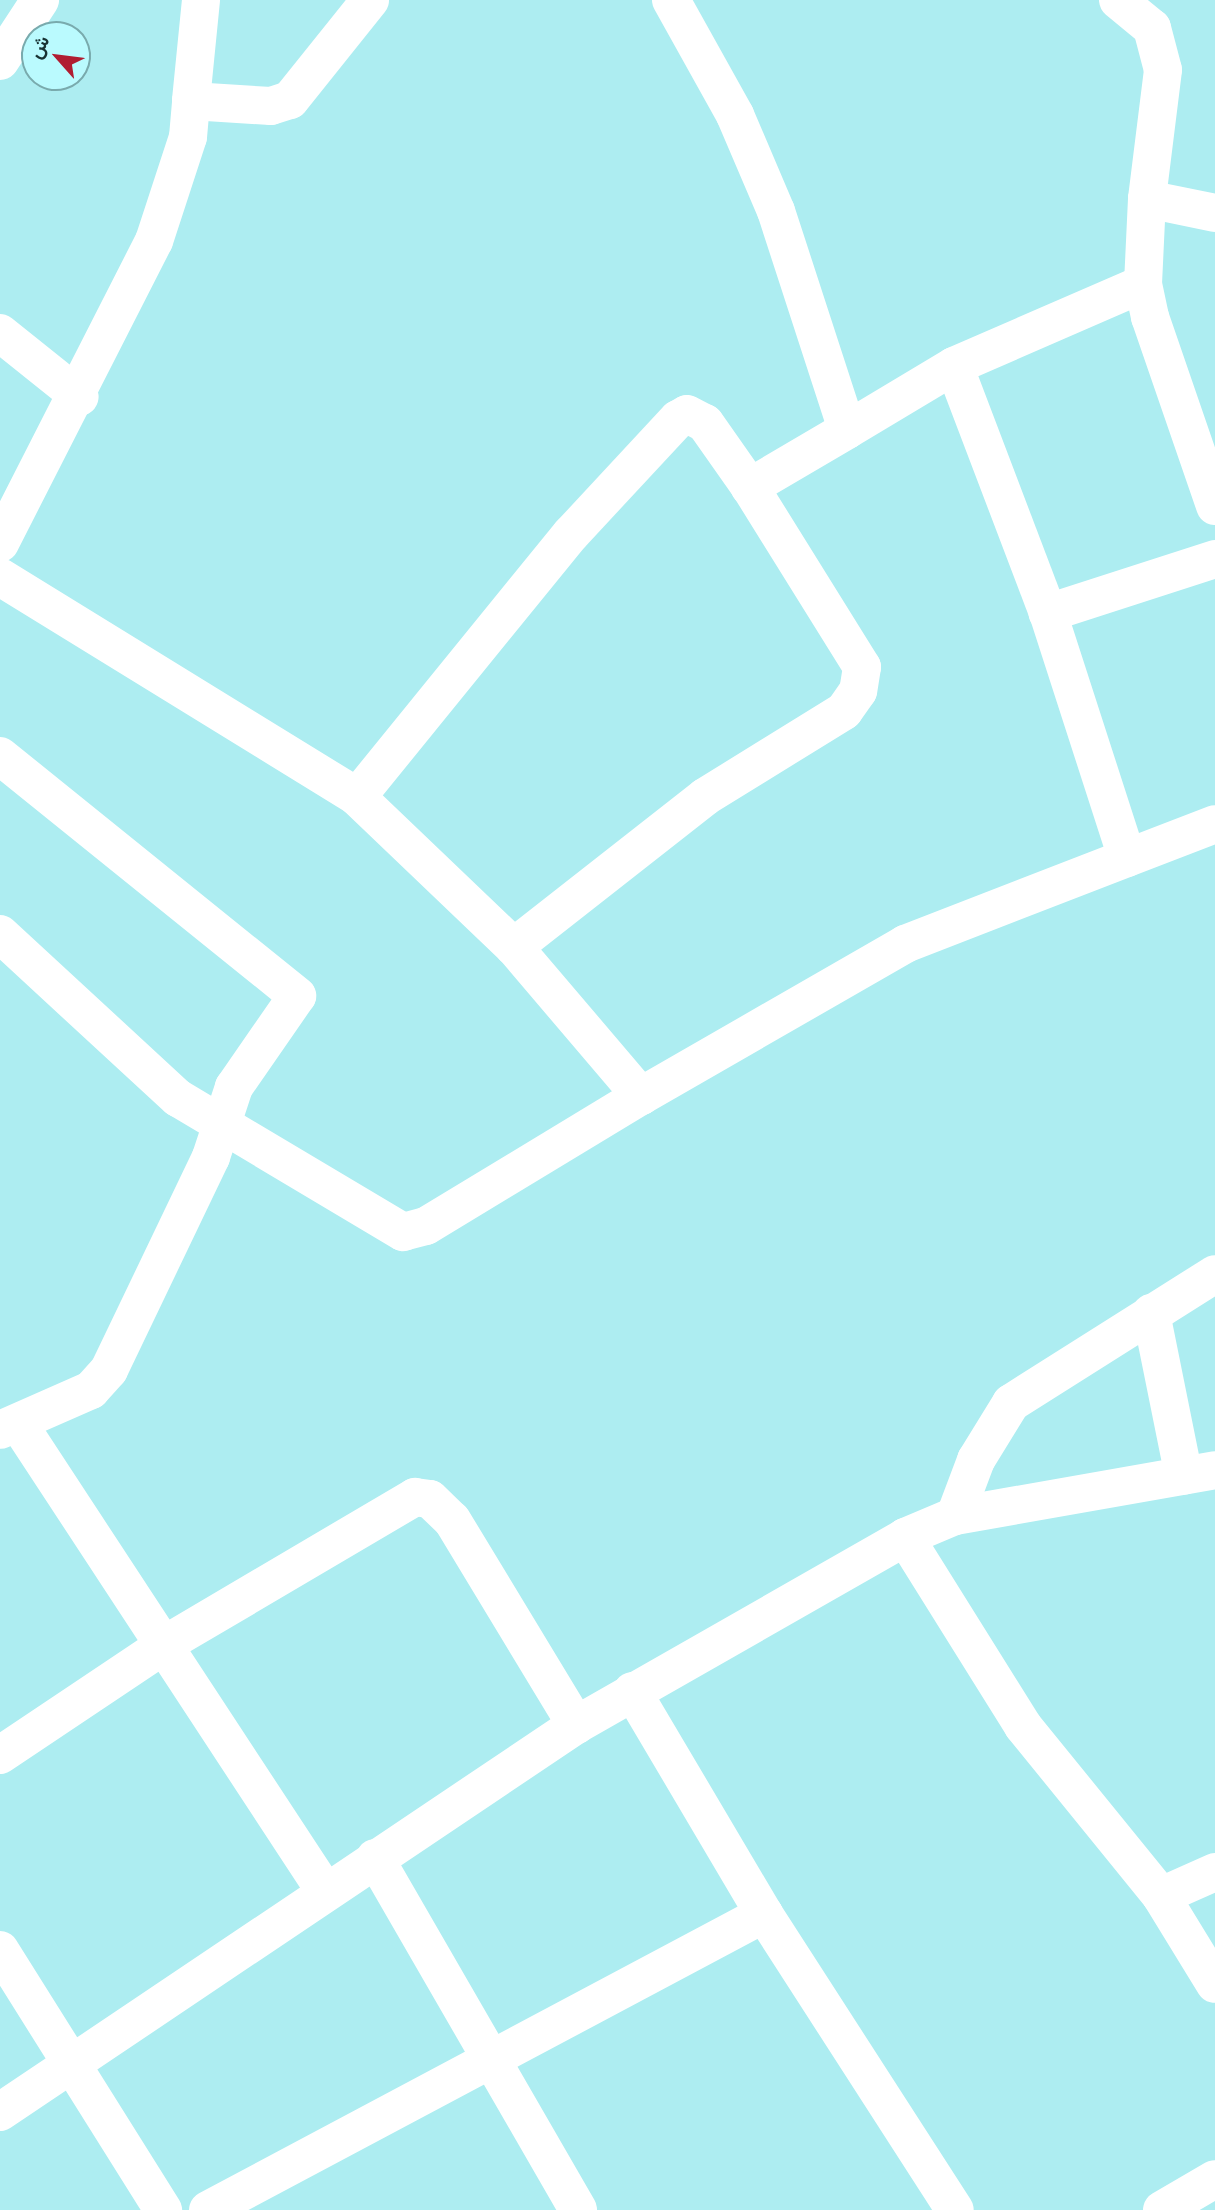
<!DOCTYPE html>
<meta charset="utf-8">
<style>
body{margin:0}
#map{position:relative;width:1215px;height:2210px;overflow:hidden;background:#adedf1;font-family:Figtree,Vazirmatn,sans-serif}
div>[style]{position:absolute}
[style*='--x']{left:calc(var(--x)*1px);top:calc(var(--y)*1px);width:calc(var(--w)*1px);rotate:calc(var(--a)*1deg)}
.street>*{height:38px;margin:-19px;padding:0 19px;transform-origin:19px;border-radius:19px;background:#fff}
span{translate:-50% -50%;white-space:nowrap;text-align:center;line-height:1.15;-webkit-text-stroke:6px #bafafe;paint-order:stroke}
.north{position:absolute;left:21px;top:21px;width:70px;height:70px;box-sizing:border-box;background:#bafafe;border:2px solid #79aaad;border-radius:50%;rotate:298deg;font-size:19px;font-weight:700;line-height:28px;text-align:center;color:#183233}
.north::after{content:'';display:block;margin:auto;width:24px;height:32px;background:#b01d32;clip-path:polygon(50% 0,100% 100%,50% 72%,0 100%)}
</style>
<div id="map">
<div class="street">
<i style="--x:201;--y:0;--w:101;--a:95.7"></i>
<i style="--x:191;--y:101;--w:80;--a:3.6"></i>
<i style="--x:271;--y:106;--w:20;--a:-18"></i>
<i style="--x:290;--y:100;--w:128;--a:-51.3"></i>
<i style="--x:671;--y:0;--w:132;--a:60.9"></i>
<i style="--x:735;--y:115;--w:104;--a:66.9"></i>
<i style="--x:776;--y:211;--w:230;--a:72"></i>
<i style="--x:847;--y:430;--w:125;--a:-30.9"></i>
<i style="--x:1118;--y:0;--w:44;--a:39.5"></i>
<i style="--x:1152;--y:28;--w:43;--a:75.3"></i>
<i style="--x:1163;--y:70;--w:130;--a:97.1"></i>
<i style="--x:1147;--y:199;--w:69;--a:11.6"></i>
<i style="--x:0;--y:61;--w:73;--a:-56.7"></i>
<i style="--x:1147;--y:199;--w:85;--a:92.7"></i>
<i style="--x:1143;--y:284;--w:34;--a:78"></i>
<i style="--x:1150;--y:317;--w:200;--a:71"></i>
<i style="--x:0;--y:333;--w:102;--a:38.7"></i>
<i style="--x:847;--y:430;--w:113;--a:149.6"></i>
<i style="--x:750;--y:487;--w:212;--a:58.1"></i>
<i style="--x:862;--y:667;--w:24;--a:99"></i>
<i style="--x:858;--y:691;--w:24;--a:125"></i>
<i style="--x:844;--y:711;--w:163;--a:148.3"></i>
<i style="--x:705;--y:797;--w:243;--a:141.9"></i>
<i style="--x:514;--y:947;--w:196;--a:49.6"></i>
<i style="--x:641;--y:1096;--w:305;--a:-29.9"></i>
<i style="--x:905;--y:944;--w:238;--a:-21.2"></i>
<i style="--x:0;--y:543;--w:339;--a:-63"></i>
<i style="--x:154;--y:241;--w:109;--a:-71.9"></i>
<i style="--x:188;--y:137;--w:36;--a:-85"></i>
<i style="--x:1215;--y:559;--w:176;--a:162.1"></i>
<i style="--x:1048;--y:613;--w:257;--a:72.1"></i>
<i style="--x:1127;--y:858;--w:94;--a:-21.1"></i>
<i style="--x:0;--y:577;--w:419;--a:31.6"></i>
<i style="--x:357;--y:797;--w:217;--a:43.7"></i>
<i style="--x:1048;--y:613;--w:264;--a:-110.8"></i>
<i style="--x:954;--y:366;--w:206;--a:-23.5"></i>
<i style="--x:0;--y:756;--w:382;--a:38.9"></i>
<i style="--x:297;--y:996;--w:111;--a:124.7"></i>
<i style="--x:234;--y:1087;--w:74;--a:108.2"></i>
<i style="--x:211;--y:1157;--w:236;--a:115.6"></i>
<i style="--x:109;--y:1370;--w:27;--a:132"></i>
<i style="--x:91;--y:1390;--w:99;--a:156.3"></i>
<i style="--x:357;--y:797;--w:339;--a:-50.9"></i>
<i style="--x:571;--y:534;--w:157;--a:-47.1"></i>
<i style="--x:678;--y:419;--w:10;--a:-29"></i>
<i style="--x:687;--y:414;--w:20;--a:27"></i>
<i style="--x:705;--y:423;--w:78;--a:54.9"></i>
<i style="--x:0;--y:934;--w:242;--a:42.7"></i>
<i style="--x:178;--y:1098;--w:262;--a:30.8"></i>
<i style="--x:403;--y:1232;--w:24;--a:-15"></i>
<i style="--x:426;--y:1226;--w:251;--a:-31.2"></i>
<i style="--x:1151;--y:1313;--w:166;--a:78.6"></i>
<i style="--x:18;--y:1423;--w:560;--a:56.74"></i>
<i style="--x:955;--y:1516;--w:60;--a:-69.4"></i>
<i style="--x:976;--y:1460;--w:67;--a:-58.4"></i>
<i style="--x:1011;--y:1403;--w:241;--a:-32.3"></i>
<i style="--x:905;--y:1537;--w:223;--a:58"></i>
<i style="--x:1023;--y:1726;--w:219;--a:50.9"></i>
<i style="--x:1161;--y:1896;--w:103;--a:58.5"></i>
<i style="--x:0;--y:1755;--w:201;--a:-33.8"></i>
<i style="--x:167;--y:1643;--w:288;--a:-30.5"></i>
<i style="--x:415;--y:1497;--w:15;--a:8"></i>
<i style="--x:430;--y:1499;--w:30;--a:44"></i>
<i style="--x:452;--y:1520;--w:240;--a:58.8"></i>
<i style="--x:375;--y:1858;--w:406;--a:60"></i>
<i style="--x:1161;--y:1896;--w:59;--a:-24"></i>
<i style="--x:764;--y:1914;--w:352;--a:57.2"></i>
<i style="--x:0;--y:1950;--w:307;--a:57.9"></i>
<i style="--x:0;--y:2112;--w:694;--a:-33.9"></i>
<i style="--x:576;--y:1725;--w:379;--a:-29.7"></i>
<i style="--x:905;--y:1537;--w:54;--a:-22.8"></i>
<i style="--x:955;--y:1516;--w:264;--a:-10"></i>
<i style="--x:208;--y:2210;--w:630;--a:-28.03"></i>
<i style="--x:764;--y:1914;--w:259;--a:-120.6"></i>
<i style="--x:1162;--y:2210;--w:61;--a:-30.3"></i>
</div>
<div class="north">ش</div>
</div>
